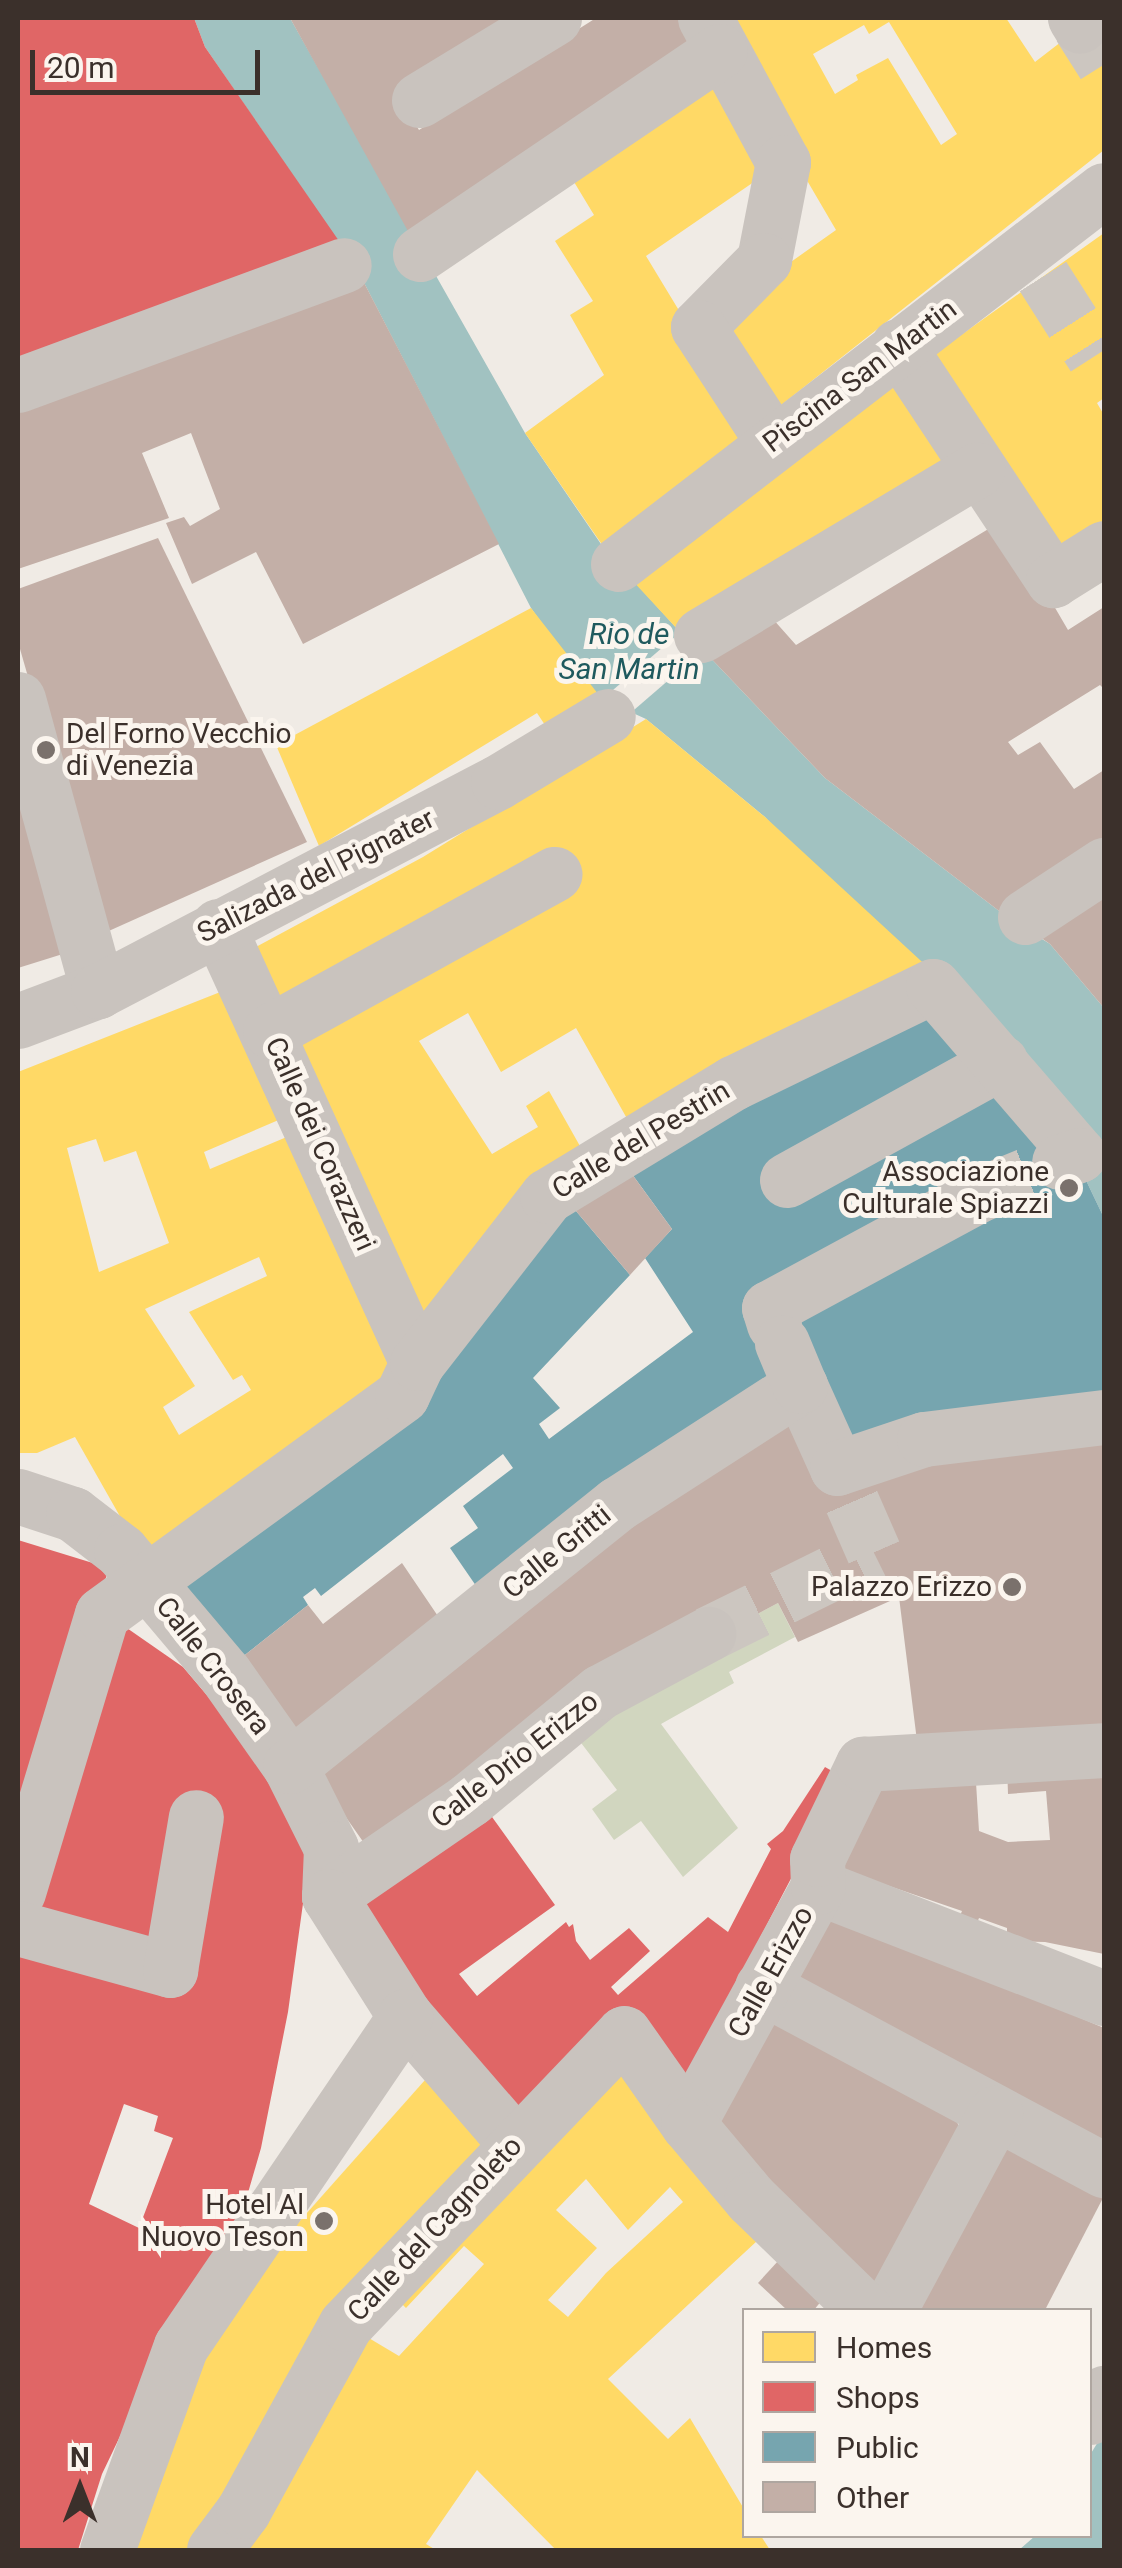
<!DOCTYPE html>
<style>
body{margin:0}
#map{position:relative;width:1122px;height:2568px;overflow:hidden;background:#f0ebe5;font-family:Roboto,sans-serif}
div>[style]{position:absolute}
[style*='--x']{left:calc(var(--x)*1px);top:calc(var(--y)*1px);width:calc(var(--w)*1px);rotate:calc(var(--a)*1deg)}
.green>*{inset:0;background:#d1d6bf}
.water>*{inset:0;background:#a1c2c1}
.pier>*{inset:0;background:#f0ebe5}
.homes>*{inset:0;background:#ffd966}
.shops>*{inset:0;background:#e06666}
.public>*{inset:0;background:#76a5af}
.building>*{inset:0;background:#c3afa7}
.minor-tunnel>*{height:55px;margin-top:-27.5px;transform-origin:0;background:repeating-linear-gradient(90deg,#ccc6c0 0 55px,transparent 0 83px)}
.minor>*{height:55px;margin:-27.5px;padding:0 27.5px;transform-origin:27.5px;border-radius:27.5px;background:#c9c3be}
.dots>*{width:28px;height:28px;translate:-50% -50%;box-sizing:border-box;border:5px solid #fbf5ee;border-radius:50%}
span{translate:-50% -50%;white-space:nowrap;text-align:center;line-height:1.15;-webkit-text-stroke:10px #fbf5ee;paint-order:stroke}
.street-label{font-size:28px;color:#3b302b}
.poi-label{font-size:28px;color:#3b302b}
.left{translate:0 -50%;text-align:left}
.right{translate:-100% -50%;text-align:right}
.water-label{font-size:30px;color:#1f5a5e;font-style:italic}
.frame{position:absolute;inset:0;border:20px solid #3b302b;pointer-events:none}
.legend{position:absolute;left:742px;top:2308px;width:350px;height:230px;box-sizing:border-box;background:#fbf5ee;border:2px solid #aea6a0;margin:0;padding:12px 18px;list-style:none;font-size:30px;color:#3b302b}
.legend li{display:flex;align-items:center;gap:20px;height:50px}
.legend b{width:50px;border:2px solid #aea6a0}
.north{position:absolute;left:30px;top:2438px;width:100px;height:100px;-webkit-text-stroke:8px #fbf5ee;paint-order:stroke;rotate:0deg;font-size:28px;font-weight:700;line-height:40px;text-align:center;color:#3b302b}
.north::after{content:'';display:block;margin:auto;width:35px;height:45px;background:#3b302b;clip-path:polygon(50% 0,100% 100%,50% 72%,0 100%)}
.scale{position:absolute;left:30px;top:50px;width:230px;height:45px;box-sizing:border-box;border:5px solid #3b302b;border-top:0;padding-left:12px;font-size:30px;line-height:35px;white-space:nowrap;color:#3b302b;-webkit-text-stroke:8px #fbf5ee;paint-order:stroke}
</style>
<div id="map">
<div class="green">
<i style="clip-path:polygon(778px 1603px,795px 1637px,729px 1672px,734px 1683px,661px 1724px,738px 1828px,683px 1877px,641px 1821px,614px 1840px,592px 1809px,617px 1790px,572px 1731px,710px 1639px)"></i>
</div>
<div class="water">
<i style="clip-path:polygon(194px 18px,290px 18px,525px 433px,603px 547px,680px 632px,703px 650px,825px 778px,1007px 917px,1050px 944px,1104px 1008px,1104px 1218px,1083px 1174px,765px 817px,646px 719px,602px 699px,567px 659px,531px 608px,357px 269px,205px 47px)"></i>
<i style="clip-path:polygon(1104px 2432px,1104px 2550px,1019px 2550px,1035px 2536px,1090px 2536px,1090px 2455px)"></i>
</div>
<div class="pier">
<i style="clip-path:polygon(684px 629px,707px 647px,627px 716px,599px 702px)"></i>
</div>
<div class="homes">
<i style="clip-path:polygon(evenodd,712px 18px,1006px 18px,1035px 62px,1092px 18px,1104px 18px,1104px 150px,603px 546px,525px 433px,604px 375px,570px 315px,593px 301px,555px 241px,594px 215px,565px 167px,719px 67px,777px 166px,646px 256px,692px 332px,836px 230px,712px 18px,889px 22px,957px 134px,941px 145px,888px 58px,856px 75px,858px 80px,835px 94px,813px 54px,864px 25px,869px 34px,889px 22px)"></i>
<i style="clip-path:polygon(1104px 233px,1104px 398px,1097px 403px,1104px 415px,1104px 542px,1063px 568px,926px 360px)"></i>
<i style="clip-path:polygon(898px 378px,951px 458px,680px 632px,630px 578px)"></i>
<i style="clip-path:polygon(531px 608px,602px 699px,549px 731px,537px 713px,319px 846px,276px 745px)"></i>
<i style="clip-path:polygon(646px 719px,765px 817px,933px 972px,634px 1131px,576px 1028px,501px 1072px,468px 1013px,419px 1041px,492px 1154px,538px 1127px,526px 1106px,549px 1091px,585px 1155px,418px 1343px,275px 1016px,243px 954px,423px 857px)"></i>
<i style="clip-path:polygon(evenodd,238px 985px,295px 1113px,204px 1152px,210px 1169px,301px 1131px,407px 1373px,147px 1564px,75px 1437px,37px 1453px,18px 1453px,18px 1072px,238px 985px,96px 1139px,104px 1162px,136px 1151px,169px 1243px,99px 1272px,67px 1148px,96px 1139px,238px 985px,259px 1257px,267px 1276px,189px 1312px,233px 1380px,242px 1375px,251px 1390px,179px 1435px,163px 1407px,195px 1386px,145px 1309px,259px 1257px)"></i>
<i style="clip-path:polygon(evenodd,623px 2053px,757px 2241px,608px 2379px,668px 2439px,690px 2418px,744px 2509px,744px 2536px,761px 2536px,770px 2550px,556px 2550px,477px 2470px,426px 2544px,436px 2550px,222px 2550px,357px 2331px,399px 2356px,484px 2264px,464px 2246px,406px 2308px,395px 2297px,623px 2053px,586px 2179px,628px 2230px,670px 2187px,683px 2202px,606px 2273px,568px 2317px,548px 2300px,597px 2248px,556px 2210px,586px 2179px)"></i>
<i style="clip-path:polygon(425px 2080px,494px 2145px,207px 2550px,131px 2550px,217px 2314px)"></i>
</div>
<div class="shops">
<i style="clip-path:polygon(18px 18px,194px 18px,205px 47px,348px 254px,18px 374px)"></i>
<i style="clip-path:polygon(18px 1540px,109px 1568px,18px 1857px)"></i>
<i style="clip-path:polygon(evenodd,111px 1617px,183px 1667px,268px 1767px,309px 1860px,288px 2012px,261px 2148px,241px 2217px,157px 2359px,102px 2474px,78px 2550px,18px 2550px,18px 1942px,161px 1943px,24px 1910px,111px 1617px,124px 2104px,158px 2116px,154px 2131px,173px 2138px,139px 2228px,89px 2204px,124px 2104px)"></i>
<i style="clip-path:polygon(825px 1767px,848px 1780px,808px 1846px,694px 2064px,684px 2075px,628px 2016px,521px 2121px,347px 1901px,482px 1803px,555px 1905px,459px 1974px,477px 1996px,566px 1922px,569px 1927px,573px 1924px,576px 1941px,590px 1960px,629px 1928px,650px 1951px,611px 1987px,618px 1995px,708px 1917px,728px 1932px,771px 1849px,767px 1844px,783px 1831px)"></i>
</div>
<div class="public">
<i style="clip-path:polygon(926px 1000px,1083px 1174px,1104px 1218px,1104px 1409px,845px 1456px,787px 1380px,483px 1596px,450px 1548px,478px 1528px,463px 1506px,513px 1468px,503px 1454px,321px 1596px,315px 1588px,303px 1597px,308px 1605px,241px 1658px,170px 1579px,256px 1511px,565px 1198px,630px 1275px,533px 1378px,560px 1408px,539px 1424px,549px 1439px,693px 1332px,645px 1258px,672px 1229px,621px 1159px)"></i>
</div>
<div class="building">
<i style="clip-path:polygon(290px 18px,522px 18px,396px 93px,419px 130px,596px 18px,696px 18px,710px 47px,414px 242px)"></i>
<i style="clip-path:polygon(357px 269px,499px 544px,303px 644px,256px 552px,192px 584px,166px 523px,184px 517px,190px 526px,220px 509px,191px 433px,142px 453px,169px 518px,18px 569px,18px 400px)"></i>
<i style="clip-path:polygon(995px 525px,1040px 582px,1068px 630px,1104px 607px,1104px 689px,1100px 685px,1008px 742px,1018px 755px,1040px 742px,1074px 789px,1104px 770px,1104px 855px,1007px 917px,825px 778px,703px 650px,764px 609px,796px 645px)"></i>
<i style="clip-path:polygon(158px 538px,307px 842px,102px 934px,18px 642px,18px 589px)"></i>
<i style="clip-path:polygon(18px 771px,66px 953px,18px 968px)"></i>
<i style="clip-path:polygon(1104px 877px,1104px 1008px,1050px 944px,1028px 929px)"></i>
<i style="clip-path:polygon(621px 1159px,672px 1229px,630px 1275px,565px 1198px)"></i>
<i style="clip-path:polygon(798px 1405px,832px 1485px,1104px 1426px,1104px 1737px,918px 1749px,899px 1597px,798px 1642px,778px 1603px,710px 1639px,371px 1853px,310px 1766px,381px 1706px)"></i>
<i style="clip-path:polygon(402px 1563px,446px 1628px,297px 1744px,241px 1658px,308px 1605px,323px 1624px)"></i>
<i style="clip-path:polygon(1104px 1758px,1104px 1954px,1045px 1942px,1007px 1941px,1007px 1928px,979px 1918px,977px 1923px,959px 1918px,962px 1911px,825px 1864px,871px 1770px,975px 1766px,979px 1831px,1008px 1842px,1050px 1840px,1046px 1791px,1008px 1794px,1007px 1764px)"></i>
<i style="clip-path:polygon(829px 1918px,914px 1947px,1104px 2028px,1104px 2141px,793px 1979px)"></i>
<i style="clip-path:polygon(784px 2021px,954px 2113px,960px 2130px,880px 2283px,862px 2287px,721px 2130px,720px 2112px,767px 2026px)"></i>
<i style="clip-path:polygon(1003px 2143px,1104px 2196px,1045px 2310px,915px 2310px)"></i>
<i style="clip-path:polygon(779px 2260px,822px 2300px,814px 2310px,787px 2310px,758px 2283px)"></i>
</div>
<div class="minor-tunnel">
<i style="--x:1080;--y:26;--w:45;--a:57.7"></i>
<i style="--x:1043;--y:276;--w:95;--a:57.5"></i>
<i style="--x:976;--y:1196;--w:90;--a:-22.3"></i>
<i style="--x:708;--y:1634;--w:185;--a:-26.3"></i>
<i style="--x:874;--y:1552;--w:77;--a:-113.6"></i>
</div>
<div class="minor">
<i style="--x:705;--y:18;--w:164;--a:61.6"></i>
<i style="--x:783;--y:162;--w:100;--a:101"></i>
<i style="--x:764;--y:260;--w:94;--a:134.6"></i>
<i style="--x:698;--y:327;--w:137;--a:56.9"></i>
<i style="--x:1075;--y:18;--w:9;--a:58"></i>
<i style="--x:419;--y:100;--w:158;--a:-31.3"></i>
<i style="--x:420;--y:254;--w:362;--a:-34.1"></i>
<i style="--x:898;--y:346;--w:281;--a:56.5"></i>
<i style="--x:1053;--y:580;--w:60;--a:-32.1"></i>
<i style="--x:18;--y:385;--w:347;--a:-20.2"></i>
<i style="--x:618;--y:564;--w:613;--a:-37.58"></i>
<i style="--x:701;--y:635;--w:322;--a:-30.9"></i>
<i style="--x:18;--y:699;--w:303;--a:74.7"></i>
<i style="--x:1025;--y:917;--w:95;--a:-33.4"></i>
<i style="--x:218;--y:926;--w:480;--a:65.5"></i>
<i style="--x:18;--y:1021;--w:85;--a:-20.6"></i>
<i style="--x:98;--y:991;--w:451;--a:-27.6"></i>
<i style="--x:498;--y:782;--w:128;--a:-31"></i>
<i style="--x:270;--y:1031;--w:325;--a:-28.9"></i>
<i style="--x:787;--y:1180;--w:244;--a:-28.9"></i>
<i style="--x:774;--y:1324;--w:17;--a:-107"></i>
<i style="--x:769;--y:1308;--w:235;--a:-28.4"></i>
<i style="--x:800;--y:1386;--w:90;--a:65.7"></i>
<i style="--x:837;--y:1468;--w:92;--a:-18.4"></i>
<i style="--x:924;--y:1439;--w:181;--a:-7"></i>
<i style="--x:18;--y:1496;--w:58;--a:18.1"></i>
<i style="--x:73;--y:1514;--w:61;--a:37.6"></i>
<i style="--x:121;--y:1551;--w:161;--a:49.8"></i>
<i style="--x:225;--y:1674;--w:113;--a:54.8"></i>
<i style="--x:290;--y:1766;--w:92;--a:63.4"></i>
<i style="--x:331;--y:1848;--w:48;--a:92.4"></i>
<i style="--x:290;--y:1766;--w:419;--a:-38.7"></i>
<i style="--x:617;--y:1504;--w:218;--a:-32.8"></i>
<i style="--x:800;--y:1386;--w:47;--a:-112.7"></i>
<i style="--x:818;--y:1887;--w:307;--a:21.2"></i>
<i style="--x:18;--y:1892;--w:290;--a:-73.2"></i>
<i style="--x:102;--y:1614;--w:371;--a:-36.1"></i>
<i style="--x:402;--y:1395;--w:35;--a:-65"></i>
<i style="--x:417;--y:1363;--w:212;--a:-52.1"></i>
<i style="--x:547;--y:1196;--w:218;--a:-31.3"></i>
<i style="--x:733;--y:1083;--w:222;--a:-25.9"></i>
<i style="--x:933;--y:986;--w:223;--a:49.2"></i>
<i style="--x:1079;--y:1155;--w:21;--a:161"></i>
<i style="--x:329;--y:1896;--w:171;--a:-34.5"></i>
<i style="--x:470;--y:1799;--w:168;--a:-39.5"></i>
<i style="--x:600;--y:1692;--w:123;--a:-28.2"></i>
<i style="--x:329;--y:1896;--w:142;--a:57.7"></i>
<i style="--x:405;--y:2016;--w:168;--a:49.1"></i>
<i style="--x:18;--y:1928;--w:158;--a:15.4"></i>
<i style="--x:170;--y:1970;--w:155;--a:-80.4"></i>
<i style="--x:762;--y:1987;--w:388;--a:28.2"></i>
<i style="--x:688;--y:2124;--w:270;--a:-61.3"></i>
<i style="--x:818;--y:1887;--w:28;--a:-92"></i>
<i style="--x:817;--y:1859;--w:106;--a:-64.2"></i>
<i style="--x:863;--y:1764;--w:241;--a:-3.3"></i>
<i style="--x:889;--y:2310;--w:224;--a:-61.7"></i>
<i style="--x:1090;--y:2417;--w:28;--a:-60"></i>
<i style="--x:107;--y:2550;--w:217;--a:-70.1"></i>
<i style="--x:181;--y:2346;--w:399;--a:-55.8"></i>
<i style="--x:214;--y:2550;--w:49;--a:-53.4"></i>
<i style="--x:243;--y:2511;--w:213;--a:-61.2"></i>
<i style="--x:346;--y:2324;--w:402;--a:-46.3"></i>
<i style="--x:624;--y:2033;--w:111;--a:54.9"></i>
<i style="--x:688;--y:2124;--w:98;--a:50"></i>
<i style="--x:751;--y:2199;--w:159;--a:44.2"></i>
</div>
<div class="dots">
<i style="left:46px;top:750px;background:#7a716c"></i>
<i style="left:1069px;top:1188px;background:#7a716c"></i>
<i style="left:1012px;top:1587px;background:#7a716c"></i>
<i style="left:324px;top:2221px;background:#7a716c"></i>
</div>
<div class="street-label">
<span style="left:860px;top:376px;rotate:-37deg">Piscina San Martin</span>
<span style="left:316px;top:876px;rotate:-27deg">Salizada del Pignater</span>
<span style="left:641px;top:1140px;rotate:-31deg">Calle del Pestrin</span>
<span style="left:320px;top:1144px;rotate:66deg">Calle dei Corazzeri</span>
<span style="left:557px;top:1552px;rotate:-39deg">Calle Gritti</span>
<span style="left:213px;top:1666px;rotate:52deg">Calle Crosera</span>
<span style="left:515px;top:1760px;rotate:-38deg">Calle Drio Erizzo</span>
<span style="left:771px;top:1972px;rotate:-61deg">Calle Erizzo</span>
<span style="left:435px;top:2229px;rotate:-47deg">Calle del Cagnoleto</span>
</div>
<div class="poi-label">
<span class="left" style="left:66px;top:750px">Del Forno Vecchio<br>di Venezia</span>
<span class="right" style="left:1049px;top:1188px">Associazione<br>Culturale Spiazzi</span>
<span class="right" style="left:992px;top:1587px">Palazzo Erizzo</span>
<span class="right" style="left:304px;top:2221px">Hotel Al<br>Nuovo Teson</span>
</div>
<div class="water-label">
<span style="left:629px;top:651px">Rio de<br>San Martin</span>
</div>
<div class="frame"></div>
<ul class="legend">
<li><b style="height:28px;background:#ffd966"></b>Homes</li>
<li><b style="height:28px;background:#e06666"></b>Shops</li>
<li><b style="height:28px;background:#76a5af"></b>Public</li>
<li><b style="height:28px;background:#c3afa7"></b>Other</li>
</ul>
<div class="north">N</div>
<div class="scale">20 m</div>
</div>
